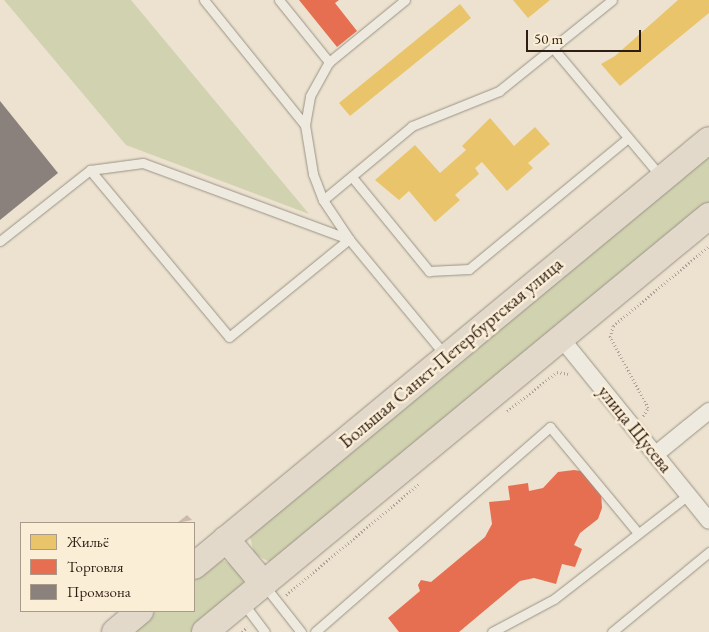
<!DOCTYPE html>
<meta charset="utf-8">
<style>
body{margin:0}
#map{position:relative;width:709px;height:632px;overflow:hidden;background:#ece2cf;font-family:"EB Garamond",serif}
div>[style]{position:absolute}
[style*='--x']{left:calc(var(--x)*1px);top:calc(var(--y)*1px);width:calc(var(--w)*1px);rotate:calc(var(--a)*1deg)}
.green>*{inset:0;background:#d1d2af}
.homes>*{inset:0;background:#e9c46a}
.shops>*{inset:0;background:#e76f51}
.industry>*{inset:0;background:#8a817c}
.building>*{inset:0;background:#ccb9ac}
.path>*{height:2.5px;margin-top:-1.25px;transform-origin:0;background:repeating-linear-gradient(90deg,#aba49c 0 1px,transparent 0 3.5px)}
.roads{filter:drop-shadow(0 0 1px #9a9286) drop-shadow(0 0 1px #9a9286)}
.lane>*{height:9px;margin:-4.5px;padding:0 4.5px;transform-origin:4.5px;border-radius:4.5px;background:#efeae0}
.street>*{height:16px;margin:-8px;padding:0 8px;transform-origin:8px;border-radius:8px;background:#efeae0}
.primary>*{height:26px;margin:-13px;padding:0 13px;transform-origin:13px;border-radius:13px;background:#e2d9cb}
span{translate:-50% -50%;white-space:nowrap;text-align:center;line-height:1.15;-webkit-text-stroke:5px #fbeed7;paint-order:stroke}
.street-label{font-size:19px;color:#2e1d13}
.legend{position:absolute;left:20px;top:522px;width:175px;height:90px;box-sizing:border-box;background:#fbeed7;border:1px solid #a99a89;margin:0;padding:6px 9px;list-style:none;font-size:15px;color:#2e1d13}
.legend li{display:flex;align-items:center;gap:10px;height:25px}
.legend b{width:25px;border:1px solid #a99a89}
.scale{position:absolute;left:526px;top:30px;width:115px;height:22px;box-sizing:border-box;border:2px solid #2e1d13;border-top:0;padding-left:6px;font-size:15px;line-height:18px;white-space:nowrap;color:#2e1d13;-webkit-text-stroke:4px #fbeed7;paint-order:stroke}
</style>
<div id="map">
<div class="green">
<i style="clip-path:polygon(4px 0,131px 0,309px 214px,126px 145px)"></i>
<i style="clip-path:polygon(709px 151px,709px 206px,274px 564px,254px 554px,249px 532px)"></i>
<i style="clip-path:polygon(219px 558px,239px 569px,246px 591px,196px 632px,131px 632px,156px 611px,194px 611px,194px 579px)"></i>
</div>
<div class="homes">
<i style="clip-path:polygon(513px 0,550px 0,528px 18px)"></i>
<i style="clip-path:polygon(678px 0,709px 0,709px 13px,620px 86px,601px 64px,615px 56px)"></i>
<i style="clip-path:polygon(460px 4px,471px 18px,350px 116px,339px 103px)"></i>
<i style="clip-path:polygon(490px 118px,514px 146px,535px 127px,550px 144px,528px 163px,533px 168px,507px 191px,482px 162px,475px 168px,479px 174px,455px 195px,460px 200px,435px 222px,409px 191px,399px 200px,375px 180px,415px 145px,440px 173px,466px 150px,462px 146px)"></i>
</div>
<div class="shops">
<i style="clip-path:polygon(299px 0,339px 0,335px 3px,357px 31px,337px 47px)"></i>
<i style="clip-path:polygon(574px 470px,581px 471px,601px 493px,602px 508px,598px 519px,580px 533px,574px 545px,582px 549px,575px 567px,562px 564px,556px 584px,534px 578px,520px 581px,459px 632px,399px 632px,388px 618px,420px 591px,418px 585px,421px 580px,431px 582px,485px 537px,492px 524px,489px 502px,510px 500px,508px 486px,528px 483px,529px 491px,543px 488px,558px 472px)"></i>
</div>
<div class="industry">
<i style="clip-path:polygon(0 101px,58px 173px,0 220px)"></i>
</div>
<div class="building">
<i style="clip-path:polygon(187px 515px,192px 520px,177px 523px)"></i>
</div>
<div class="path">
<i style="--x:507;--y:411;--w:63;--a:-38"></i>
<i style="--x:557;--y:372;--w:13;--a:9"></i>
<i style="--x:643;--y:416;--w:9;--a:-58"></i>
<i style="--x:648;--y:408;--w:81;--a:-118.2"></i>
<i style="--x:610;--y:337;--w:11;--a:-75"></i>
<i style="--x:613;--y:326;--w:125;--a:-39.8"></i>
<i style="--x:286;--y:595;--w:175;--a:-39.9"></i>
<i style="--x:242;--y:632;--w:7;--a:-45"></i>
</div>
<div class="roads">
<div class="lane">
<i style="--x:204;--y:0;--w:161;--a:51.1"></i>
<i style="--x:305;--y:125;--w:50;--a:80.7"></i>
<i style="--x:313;--y:174;--w:28;--a:69"></i>
<i style="--x:323;--y:200;--w:47;--a:56.3"></i>
<i style="--x:349;--y:239;--w:151;--a:50.4"></i>
<i style="--x:279;--y:0;--w:80;--a:51.1"></i>
<i style="--x:553;--y:48;--w:170;--a:50"></i>
<i style="--x:305;--y:125;--w:29;--a:-80"></i>
<i style="--x:310;--y:96;--w:39;--a:-61"></i>
<i style="--x:329;--y:62;--w:98;--a:-39.2"></i>
<i style="--x:90;--y:170;--w:217;--a:50.2"></i>
<i style="--x:229;--y:337;--w:155;--a:-39.2"></i>
<i style="--x:352;--y:177;--w:122;--a:50.7"></i>
<i style="--x:429;--y:271;--w:40;--a:-2.9"></i>
<i style="--x:469;--y:269;--w:206;--a:-39.5"></i>
<i style="--x:323;--y:200;--w:116;--a:-39.7"></i>
<i style="--x:412;--y:126;--w:94;--a:-21.9"></i>
<i style="--x:499;--y:91;--w:145;--a:-38.8"></i>
<i style="--x:0;--y:241;--w:115;--a:-38.3"></i>
<i style="--x:90;--y:170;--w:53;--a:-7.5"></i>
<i style="--x:143;--y:163;--w:220;--a:20.3"></i>
<i style="--x:264;--y:585;--w:60;--a:51.8"></i>
<i style="--x:243;--y:603;--w:36;--a:53"></i>
<i style="--x:315;--y:632;--w:312;--a:-41.1"></i>
<i style="--x:550;--y:427;--w:138;--a:50.3"></i>
<i style="--x:492;--y:632;--w:70;--a:-28"></i>
<i style="--x:554;--y:599;--w:170;--a:-37.8"></i>
<i style="--x:612;--y:632;--w:126;--a:-39.5"></i>
</div>
<div class="street">
<i style="--x:561;--y:338;--w:235;--a:51"></i>
<i style="--x:656;--y:454;--w:68;--a:-39.1"></i>
</div>
<div class="primary">
<i style="--x:226;--y:539;--w:57;--a:49.9"></i>
<i style="--x:194;--y:566;--w:668;--a:-39.6"></i>
<i style="--x:115;--y:632;--w:33;--a:-40"></i>
<i style="--x:205;--y:632;--w:654;--a:-39.54"></i>
</div>
</div>
<div class="street-label">
<span style="left:451px;top:353px;rotate:-40deg">Большая Санкт-Петербургская улица</span>
<span style="left:635px;top:429px;rotate:51deg">улица Щусева</span>
</div>
<ul class="legend">
<li><b style="height:14px;background:#e9c46a"></b>Жильё</li>
<li><b style="height:14px;background:#e76f51"></b>Торговля</li>
<li><b style="height:14px;background:#8a817c"></b>Промзона</li>
</ul>
<div class="scale">50 m</div>
</div>
